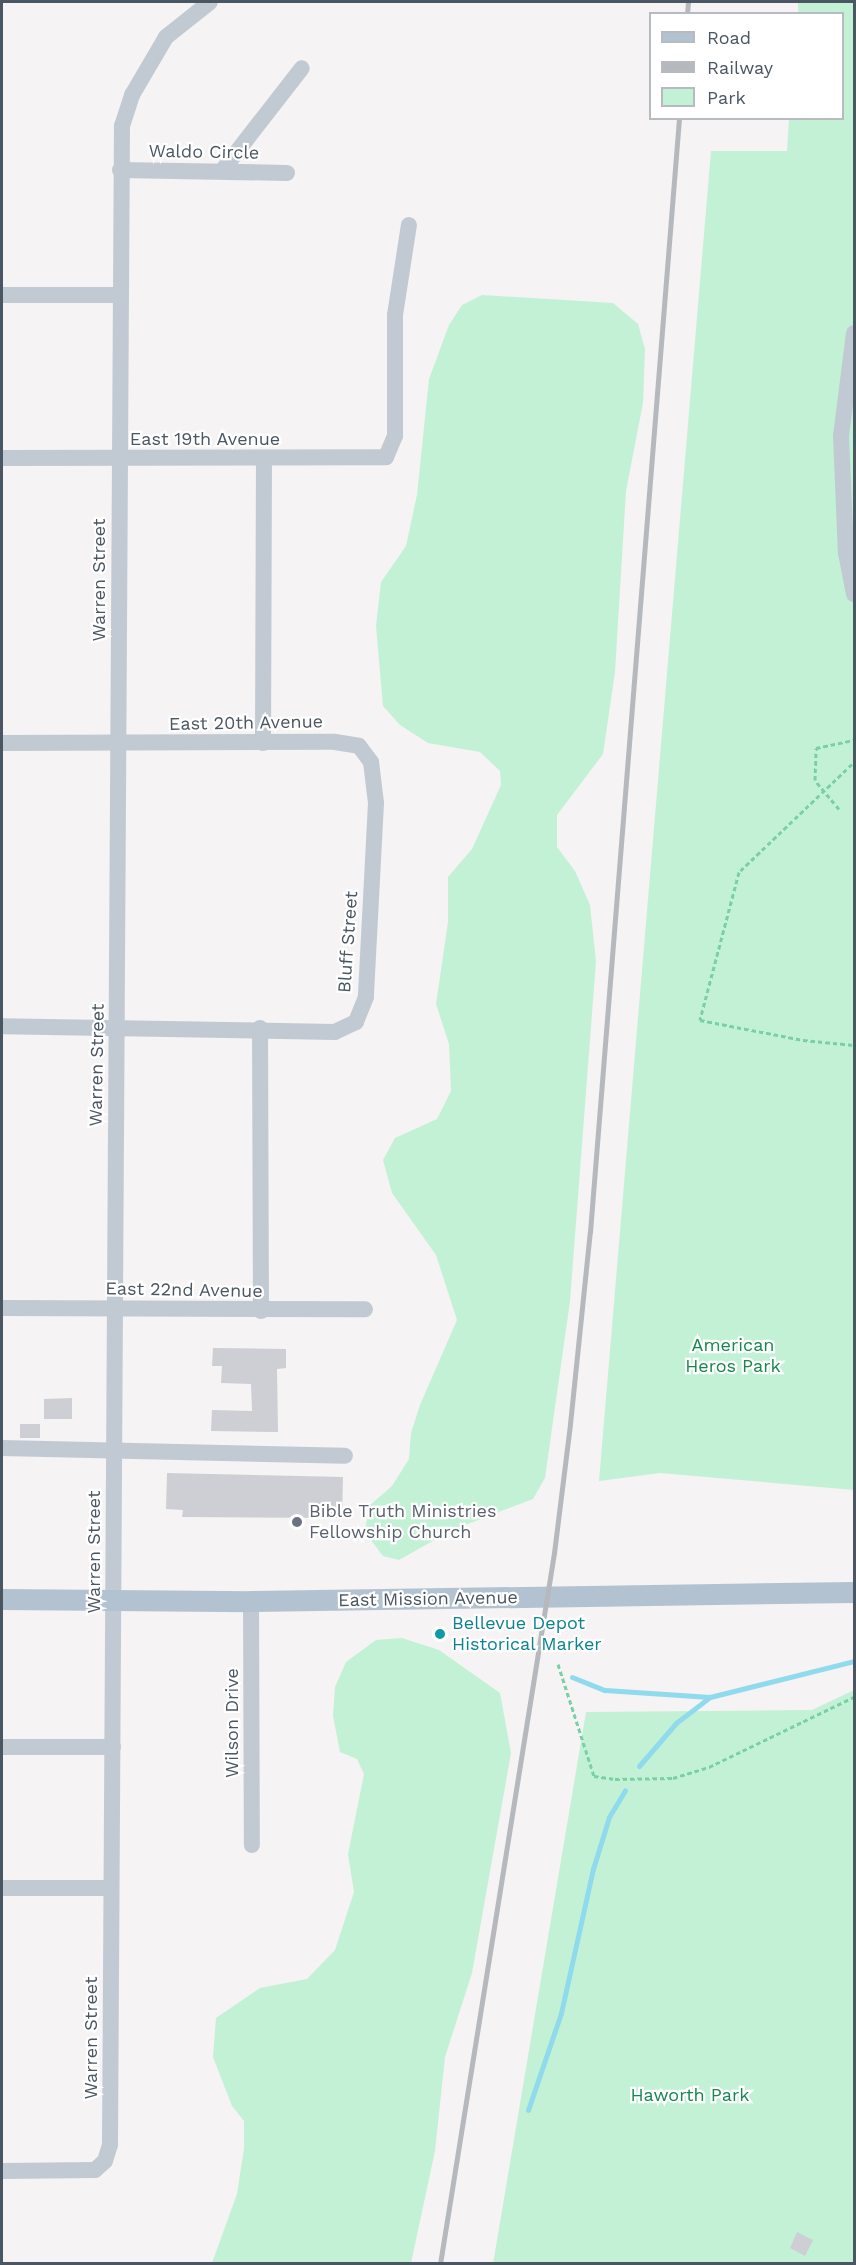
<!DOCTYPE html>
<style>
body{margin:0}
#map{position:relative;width:856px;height:2265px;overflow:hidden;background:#f5f3f3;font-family:"Work Sans",sans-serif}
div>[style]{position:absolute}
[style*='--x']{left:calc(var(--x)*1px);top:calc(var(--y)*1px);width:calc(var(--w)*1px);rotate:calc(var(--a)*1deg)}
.green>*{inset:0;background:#c3f1d5}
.stream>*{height:5px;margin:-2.5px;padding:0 2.5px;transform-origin:2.5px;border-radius:2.5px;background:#90daee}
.building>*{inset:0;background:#cdcfd5}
.path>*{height:3px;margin-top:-1.5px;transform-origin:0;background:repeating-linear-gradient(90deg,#7ad0a6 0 4.5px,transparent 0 7.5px)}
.minor>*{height:16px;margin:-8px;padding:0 8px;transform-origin:8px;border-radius:8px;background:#c1cad2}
.major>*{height:21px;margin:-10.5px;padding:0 10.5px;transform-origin:10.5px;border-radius:10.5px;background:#b3c2d1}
.rail>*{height:4.5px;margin:-2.25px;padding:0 2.25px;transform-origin:2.25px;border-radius:2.25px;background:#b5b8bd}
.dots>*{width:16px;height:16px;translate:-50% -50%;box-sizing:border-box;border:3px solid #fff;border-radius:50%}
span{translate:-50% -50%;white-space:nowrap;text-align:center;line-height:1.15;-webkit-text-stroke:4.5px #fff;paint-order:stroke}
.street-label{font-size:18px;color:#4a5661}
.park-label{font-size:18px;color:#17864f}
.worship-label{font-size:18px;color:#5b616d}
.left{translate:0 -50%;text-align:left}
.culture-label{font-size:18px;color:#0d838f}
.frame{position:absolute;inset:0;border:3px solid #4a5661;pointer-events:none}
.legend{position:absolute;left:649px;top:12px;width:195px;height:108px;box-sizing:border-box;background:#fff;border:2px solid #b7bbc0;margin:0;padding:8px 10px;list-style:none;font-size:18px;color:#4a5661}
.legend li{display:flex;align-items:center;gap:12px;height:30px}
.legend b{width:30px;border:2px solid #b7bbc0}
</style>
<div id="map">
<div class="green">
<i style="clip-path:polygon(798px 2px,854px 2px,854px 1490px,660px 1473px,599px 1481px,711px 151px,787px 151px,789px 119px,842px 118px,842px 14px,798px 13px)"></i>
<i style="clip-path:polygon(482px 295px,613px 303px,638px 324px,645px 349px,643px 403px,626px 491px,615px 672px,603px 754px,557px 815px,557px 847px,575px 871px,590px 905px,596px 961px,570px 1301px,545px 1478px,533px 1499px,452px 1530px,399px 1560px,383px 1556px,365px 1532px,369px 1506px,392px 1486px,409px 1459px,411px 1433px,420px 1405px,457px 1320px,436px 1255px,392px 1193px,383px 1160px,395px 1138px,437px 1119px,451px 1091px,449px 1044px,436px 1004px,448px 922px,448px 877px,472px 849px,501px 785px,500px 771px,480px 752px,428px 743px,400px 725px,383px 706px,376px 626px,381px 582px,406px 546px,417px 495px,429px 379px,449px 325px,462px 305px)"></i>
<i style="clip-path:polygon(402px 1638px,439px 1650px,500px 1693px,511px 1753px,472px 1973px,445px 2057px,435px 2151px,411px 2263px,212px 2263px,237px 2194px,244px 2148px,244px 2121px,232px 2106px,213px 2057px,216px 2018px,260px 1988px,307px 1979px,335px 1950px,354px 1892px,348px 1854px,364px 1774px,357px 1759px,340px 1752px,333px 1716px,335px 1687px,346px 1662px,376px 1640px)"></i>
<i style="clip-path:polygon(854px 1690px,854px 2263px,493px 2264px,586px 1712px,812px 1710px)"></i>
</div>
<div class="stream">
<i style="--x:572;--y:1677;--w:35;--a:22"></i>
<i style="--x:605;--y:1690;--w:105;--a:3.8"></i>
<i style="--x:710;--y:1697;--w:148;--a:-14"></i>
<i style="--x:639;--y:1766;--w:57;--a:-49.3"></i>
<i style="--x:676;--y:1723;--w:43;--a:-37.4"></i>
<i style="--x:528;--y:2110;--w:102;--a:-71.2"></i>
<i style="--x:561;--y:2013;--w:148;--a:-77.5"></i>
<i style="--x:593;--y:1869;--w:54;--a:-72.9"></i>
<i style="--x:609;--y:1817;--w:31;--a:-59"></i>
</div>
<div class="building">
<i style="clip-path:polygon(213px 1348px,286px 1349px,286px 1368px,277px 1369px,278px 1432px,211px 1431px,212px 1410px,252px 1411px,251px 1384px,221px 1383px,222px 1366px,212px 1366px)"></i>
<i style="clip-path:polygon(72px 1398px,72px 1419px,44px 1419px,44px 1399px)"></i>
<i style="clip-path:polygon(20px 1424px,40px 1424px,40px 1438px,20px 1438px)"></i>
<i style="clip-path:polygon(167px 1473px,343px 1477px,342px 1518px,182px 1517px,183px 1510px,166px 1509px)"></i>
<i style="clip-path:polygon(797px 2232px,813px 2240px,805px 2256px,790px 2248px)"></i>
</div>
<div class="path">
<i style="--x:852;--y:764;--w:156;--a:136.3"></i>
<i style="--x:739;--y:872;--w:153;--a:104.8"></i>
<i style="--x:700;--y:1020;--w:105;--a:11"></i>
<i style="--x:803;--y:1040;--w:51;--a:5.6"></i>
<i style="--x:839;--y:809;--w:38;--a:-130"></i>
<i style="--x:815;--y:780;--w:32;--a:-88"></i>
<i style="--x:816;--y:748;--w:39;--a:-12"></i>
<i style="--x:558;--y:1664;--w:118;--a:72.2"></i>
<i style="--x:594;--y:1776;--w:21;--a:8"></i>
<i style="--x:615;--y:1779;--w:58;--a:-1"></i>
<i style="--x:673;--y:1778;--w:38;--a:-17"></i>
<i style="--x:709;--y:1767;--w:161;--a:-25.8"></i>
</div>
<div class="minor">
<i style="--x:120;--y:170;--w:167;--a:1"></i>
<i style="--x:222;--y:171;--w:130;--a:-52.2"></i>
<i style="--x:2;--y:295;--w:118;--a:0"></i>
<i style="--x:854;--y:333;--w:104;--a:97.2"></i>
<i style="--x:841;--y:436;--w:117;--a:87.6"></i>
<i style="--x:846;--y:553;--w:42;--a:79"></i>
<i style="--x:2;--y:458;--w:384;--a:-0.1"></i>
<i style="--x:386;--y:457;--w:23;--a:-67"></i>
<i style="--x:395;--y:436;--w:121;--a:-90"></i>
<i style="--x:395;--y:315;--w:91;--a:-81.2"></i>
<i style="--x:2;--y:743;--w:333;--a:-0.2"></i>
<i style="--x:335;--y:742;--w:24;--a:9"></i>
<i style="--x:359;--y:746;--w:20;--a:53"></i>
<i style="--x:371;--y:762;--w:41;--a:83"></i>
<i style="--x:376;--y:803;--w:194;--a:93"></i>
<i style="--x:366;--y:997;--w:27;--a:112"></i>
<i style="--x:356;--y:1022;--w:23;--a:155"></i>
<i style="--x:335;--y:1032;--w:333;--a:-179"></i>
<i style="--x:263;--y:743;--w:285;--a:-89.8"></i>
<i style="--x:260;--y:1028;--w:283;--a:89.8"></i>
<i style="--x:2;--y:1308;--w:363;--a:0.2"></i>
<i style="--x:2;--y:1448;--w:343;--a:1.3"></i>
<i style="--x:251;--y:1601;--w:244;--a:89.8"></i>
<i style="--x:2;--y:1747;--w:111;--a:0"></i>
<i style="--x:2;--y:1888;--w:109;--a:0"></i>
<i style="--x:2;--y:2171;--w:93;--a:-0.6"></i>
<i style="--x:95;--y:2170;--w:13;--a:-42"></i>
<i style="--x:105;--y:2161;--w:17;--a:-73"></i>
<i style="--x:110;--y:2145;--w:2019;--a:-89.66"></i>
<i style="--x:122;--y:126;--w:33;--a:-72"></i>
<i style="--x:132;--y:95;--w:67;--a:-59.6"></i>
<i style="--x:166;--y:37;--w:56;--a:-38.5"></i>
</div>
<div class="major">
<i style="--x:2;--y:1599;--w:249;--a:0.5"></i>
<i style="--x:251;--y:1601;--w:603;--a:-0.86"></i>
</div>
<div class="rail">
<i style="--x:687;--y:14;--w:12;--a:-85"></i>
<i style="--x:440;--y:2264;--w:720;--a:-80.89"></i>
<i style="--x:554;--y:1553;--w:130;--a:-82.9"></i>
<i style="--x:570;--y:1424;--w:193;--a:-84.1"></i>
<i style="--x:590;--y:1232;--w:1118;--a:-85.43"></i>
</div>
<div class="dots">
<i style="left:297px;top:1522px;background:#6b7280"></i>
<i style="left:440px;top:1634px;background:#0f9aa8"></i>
</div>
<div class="street-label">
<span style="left:204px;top:152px;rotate:1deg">Waldo Circle</span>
<span style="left:205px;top:439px">East 19th Avenue</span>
<span style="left:99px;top:580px;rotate:-90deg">Warren Street</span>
<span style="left:246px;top:723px;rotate:-1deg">East 20th Avenue</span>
<span style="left:348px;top:942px;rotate:-86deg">Bluff Street</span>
<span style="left:97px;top:1065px;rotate:-89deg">Warren Street</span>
<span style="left:184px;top:1290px;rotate:1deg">East 22nd Avenue</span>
<span style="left:94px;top:1552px;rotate:-90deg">Warren Street</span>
<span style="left:428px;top:1599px;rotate:-1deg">East Mission Avenue</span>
<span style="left:232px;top:1723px;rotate:-90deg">Wilson Drive</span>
<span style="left:91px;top:2038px;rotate:-90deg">Warren Street</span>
</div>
<div class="park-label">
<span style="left:733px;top:1356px">American<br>Heros Park</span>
<span style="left:690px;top:2095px">Haworth Park</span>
</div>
<div class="worship-label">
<span class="left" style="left:309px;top:1522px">Bible Truth Ministries<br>Fellowship Church</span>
</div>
<div class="culture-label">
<span class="left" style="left:452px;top:1634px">Bellevue Depot<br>Historical Marker</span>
</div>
<div class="frame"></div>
<ul class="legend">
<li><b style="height:8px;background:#b3c2d1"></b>Road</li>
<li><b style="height:8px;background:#b5b8bd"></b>Railway</li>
<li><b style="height:16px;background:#c3f1d5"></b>Park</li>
</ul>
</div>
